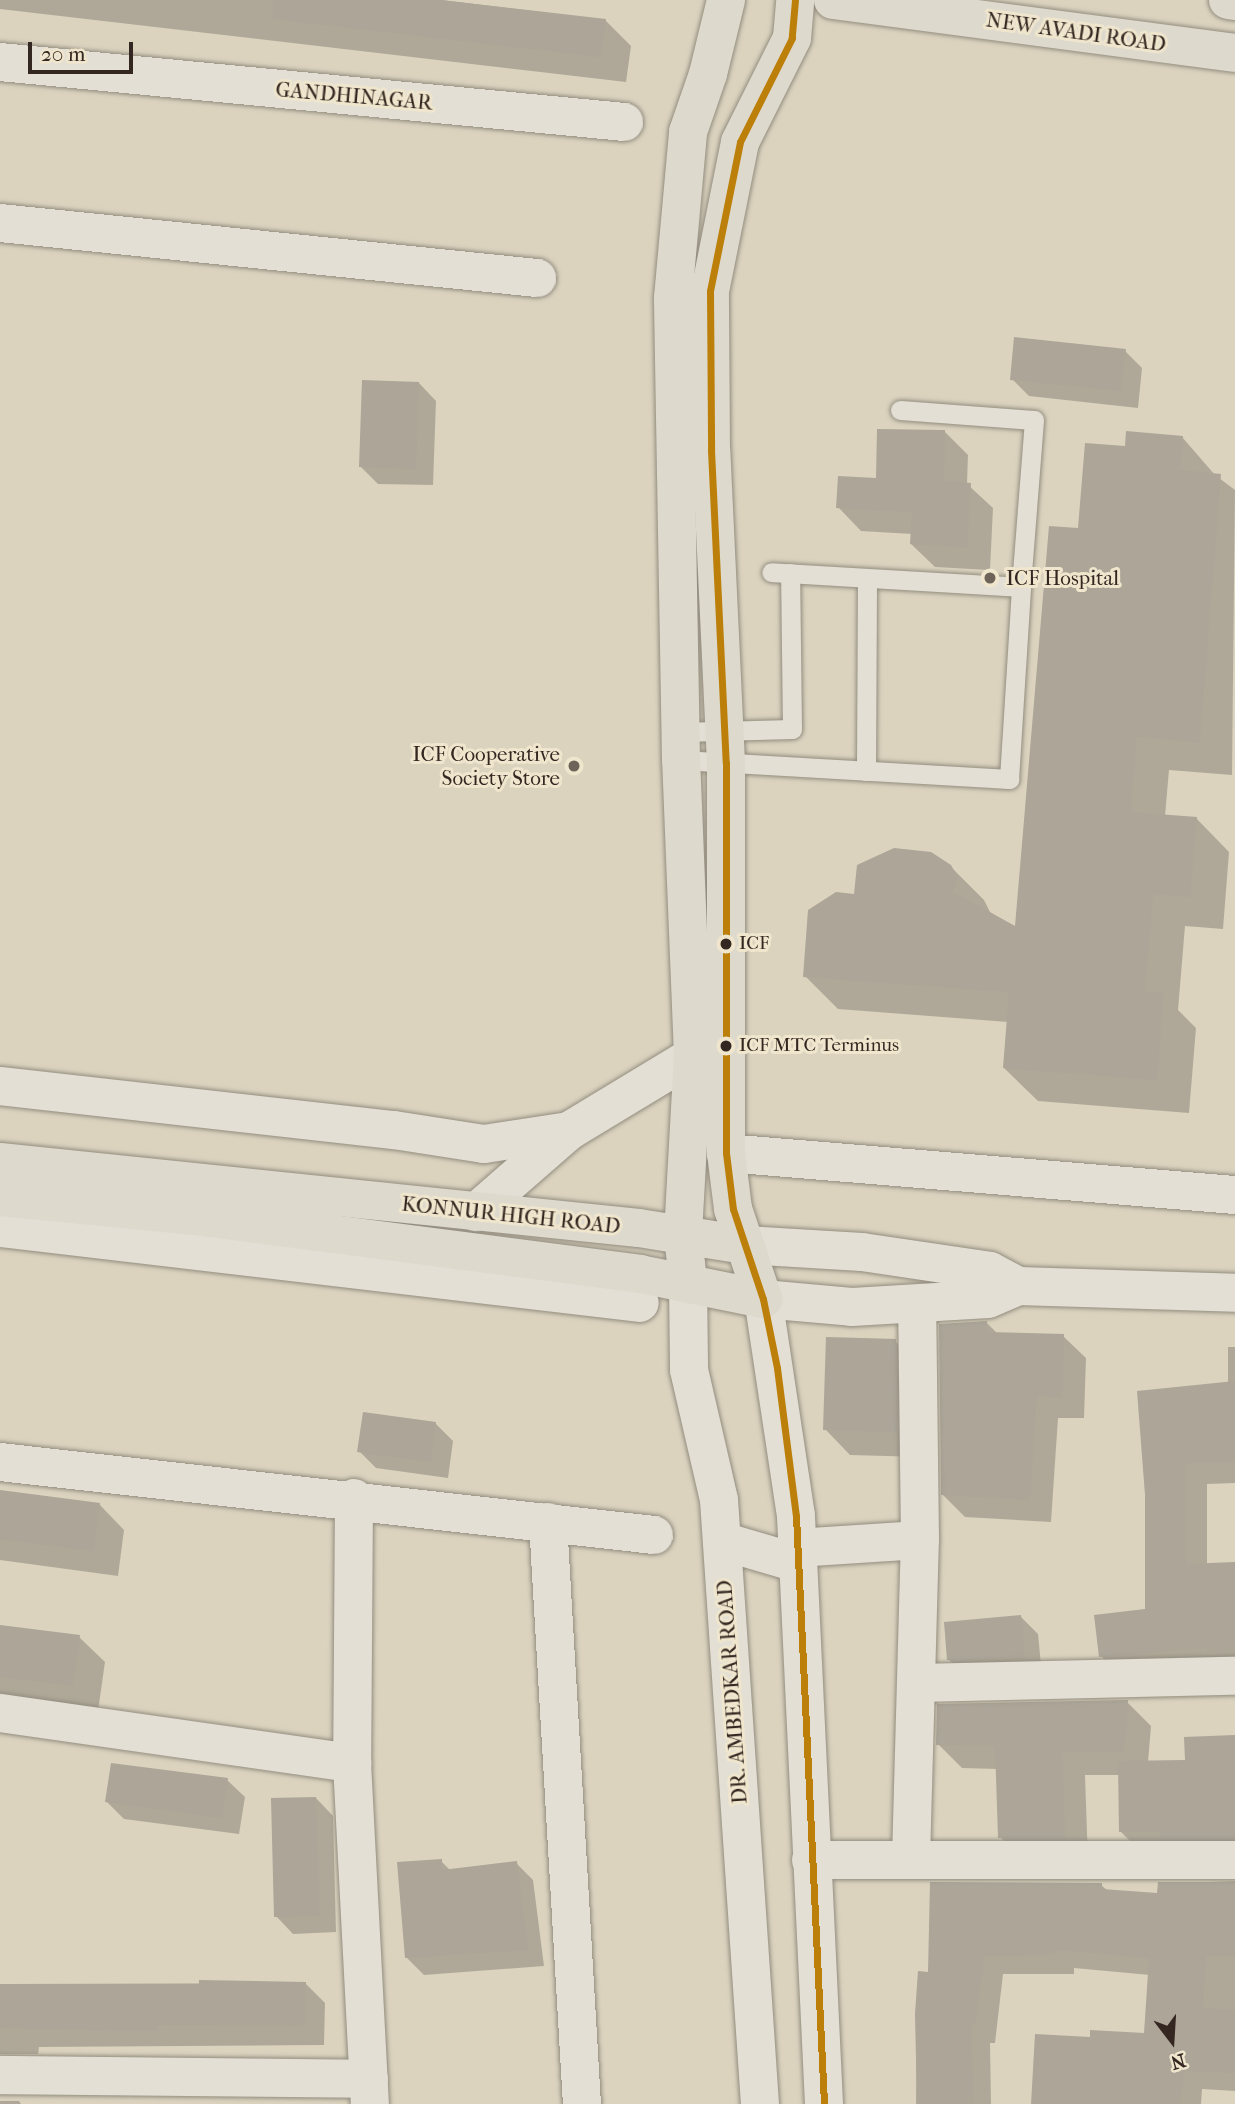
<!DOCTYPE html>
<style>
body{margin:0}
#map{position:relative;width:1235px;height:2104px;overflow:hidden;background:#dbd3be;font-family:"IM FELL French Canon",serif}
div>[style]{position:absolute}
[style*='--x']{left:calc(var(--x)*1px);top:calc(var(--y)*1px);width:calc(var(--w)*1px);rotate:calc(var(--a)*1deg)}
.shadow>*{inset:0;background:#0003}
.building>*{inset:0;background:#aca598}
.roads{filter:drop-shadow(0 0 2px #938d80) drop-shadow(0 0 2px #938d80)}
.lane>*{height:19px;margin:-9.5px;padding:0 9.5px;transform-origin:9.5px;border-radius:9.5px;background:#e3dfd4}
.street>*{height:38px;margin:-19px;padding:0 19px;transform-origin:19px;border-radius:19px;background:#e3dfd4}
.secondary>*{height:38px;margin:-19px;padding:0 19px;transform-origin:19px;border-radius:19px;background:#e3dfd4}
.primary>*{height:38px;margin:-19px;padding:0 19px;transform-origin:19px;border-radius:19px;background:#ded9cd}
.bus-1>*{height:7px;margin:-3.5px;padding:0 3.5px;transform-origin:3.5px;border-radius:3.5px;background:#bc800a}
.dots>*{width:19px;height:19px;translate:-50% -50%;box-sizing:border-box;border:4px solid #efe6cd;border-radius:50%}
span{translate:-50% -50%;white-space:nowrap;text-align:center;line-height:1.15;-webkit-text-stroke:6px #efe6cd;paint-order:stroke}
.bus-label{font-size:19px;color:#342721}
.left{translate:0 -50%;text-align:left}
.street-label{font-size:21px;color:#342721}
.poi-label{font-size:21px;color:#342721}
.right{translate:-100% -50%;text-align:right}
.north{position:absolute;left:1137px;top:2006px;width:70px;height:70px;-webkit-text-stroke:5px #efe6cd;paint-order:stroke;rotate:163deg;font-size:19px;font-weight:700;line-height:28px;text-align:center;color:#342721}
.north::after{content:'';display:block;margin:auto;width:24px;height:32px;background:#342721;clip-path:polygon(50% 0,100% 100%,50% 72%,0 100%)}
.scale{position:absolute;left:28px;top:42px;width:105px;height:32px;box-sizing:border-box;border:4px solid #342721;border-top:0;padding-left:9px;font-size:21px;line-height:24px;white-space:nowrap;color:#342721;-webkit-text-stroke:5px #efe6cd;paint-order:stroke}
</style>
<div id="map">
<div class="shadow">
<i style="clip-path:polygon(0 0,442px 0,605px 20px,631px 46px,626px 82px,0 9px)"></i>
<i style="clip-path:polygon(1125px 351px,1142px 368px,1138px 408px,1029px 396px,1012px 379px)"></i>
<i style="clip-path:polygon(419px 383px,436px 401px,433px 485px,378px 484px,361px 467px)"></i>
<i style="clip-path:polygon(945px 432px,968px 455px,967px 484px,993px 508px,990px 570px,935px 567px,911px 544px,912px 534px,861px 531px,838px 507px)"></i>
<i style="clip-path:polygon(1182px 437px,1215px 475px,1235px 490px,1232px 775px,1169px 770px,1165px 816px,1196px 818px,1229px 852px,1223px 929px,1185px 926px,1178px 1010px,1196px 1028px,1189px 1113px,1038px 1101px,1004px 1068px,1008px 1022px,838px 1009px,805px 976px,856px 896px,950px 866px,984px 900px,990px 912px,1016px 928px,1080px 530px,1127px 447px)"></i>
<i style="clip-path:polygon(987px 1323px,998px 1334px,1063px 1336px,1086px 1358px,1084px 1418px,1058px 1418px,1051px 1522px,965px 1517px,943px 1495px)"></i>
<i style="clip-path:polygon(895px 1341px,920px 1367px,922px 1457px,850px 1455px,825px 1429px)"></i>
<i style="clip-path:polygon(1228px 1347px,1235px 1347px,1235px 1483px,1207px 1484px,1207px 1565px,1235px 1564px,1235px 1672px,1122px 1678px,1101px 1656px,1147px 1611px,1147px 1495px,1228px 1384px)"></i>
<i style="clip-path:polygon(436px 1424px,453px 1441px,448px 1478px,376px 1468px,359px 1451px)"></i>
<i style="clip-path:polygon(0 1491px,99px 1504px,124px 1530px,118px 1576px,0 1560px)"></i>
<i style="clip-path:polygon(1021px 1617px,1038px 1634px,1042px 1675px,966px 1677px,949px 1660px)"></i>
<i style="clip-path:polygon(0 1626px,79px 1637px,105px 1662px,98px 1711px,0 1698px)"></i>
<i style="clip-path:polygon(1127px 1702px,1151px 1726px,1148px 1762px,1186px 1762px,1235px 1737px,1235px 1862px,1143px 1854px,1120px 1831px,1120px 1775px,1085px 1775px,1088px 1861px,1024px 1861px,1000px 1837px,997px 1769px,962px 1768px,938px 1744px)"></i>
<i style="clip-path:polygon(227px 1780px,245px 1797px,239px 1834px,124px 1819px,107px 1802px)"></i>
<i style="clip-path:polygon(316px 1798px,333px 1816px,336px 1932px,293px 1934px,276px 1916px)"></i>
<i style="clip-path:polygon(441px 1861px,451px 1871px,516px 1863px,533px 1880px,544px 1966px,424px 1975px,407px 1958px)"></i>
<i style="clip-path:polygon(1235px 1881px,1235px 2091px,1202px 2089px,1201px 2104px,1032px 2104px,1092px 2039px,1146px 2035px,1150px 1975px,1074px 1968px,1074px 1974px,1003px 1974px,995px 2043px,990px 2043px,991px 2104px,916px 2104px,917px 2014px,929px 1973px,1101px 1885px,1108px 1891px,1159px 1895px,1159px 1884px)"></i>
<i style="clip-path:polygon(305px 1983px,325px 2003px,324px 2045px,39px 2047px,38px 2054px,0 2054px,0 1984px)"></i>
<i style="clip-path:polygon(0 2101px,19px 2101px,21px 2104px,0 2104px)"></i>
</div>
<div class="building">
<i style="clip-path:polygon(274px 0,440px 0,606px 19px,601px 57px,273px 19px)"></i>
<i style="clip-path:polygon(1014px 337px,1126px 349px,1121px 391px,1010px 380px)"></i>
<i style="clip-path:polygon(362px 380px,419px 382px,416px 469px,359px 467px)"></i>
<i style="clip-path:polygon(877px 429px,945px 430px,944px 481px,971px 483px,967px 548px,910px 544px,912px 512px,836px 508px,838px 476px,876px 478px)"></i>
<i style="clip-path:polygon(1126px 431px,1183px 436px,1180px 470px,1221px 474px,1200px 742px,1136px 737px,1131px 812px,1197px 817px,1190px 897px,1153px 894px,1145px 992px,1164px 993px,1157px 1080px,1003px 1068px,1009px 992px,803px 977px,808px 910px,836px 892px,854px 894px,857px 865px,894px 848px,931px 852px,951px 865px,958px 878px,953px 892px,1015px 926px,1049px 526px,1078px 528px,1085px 443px,1125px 446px)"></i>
<i style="clip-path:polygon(987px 1321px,987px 1332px,1064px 1334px,1062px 1397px,1037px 1396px,1030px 1500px,941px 1495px,939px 1324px)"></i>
<i style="clip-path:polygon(826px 1337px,896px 1339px,897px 1432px,823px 1430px)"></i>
<i style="clip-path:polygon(1235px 1381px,1235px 1462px,1186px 1463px,1186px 1564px,1235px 1562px,1235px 1650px,1207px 1652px,1207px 1648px,1099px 1657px,1094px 1615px,1145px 1609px,1145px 1495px,1137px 1391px)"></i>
<i style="clip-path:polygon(363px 1412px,436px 1422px,431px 1462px,357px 1452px)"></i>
<i style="clip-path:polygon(0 1490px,100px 1503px,93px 1551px,0 1539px)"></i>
<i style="clip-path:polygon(1021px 1615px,1025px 1659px,947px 1660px,944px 1622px)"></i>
<i style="clip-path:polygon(0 1625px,80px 1635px,73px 1686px,0 1677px)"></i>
<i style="clip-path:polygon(1128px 1700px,1124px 1752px,1062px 1752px,1065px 1838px,998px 1838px,995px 1746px,936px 1745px,937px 1704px)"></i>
<i style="clip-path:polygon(1235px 1735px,1235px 1838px,1160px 1838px,1160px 1832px,1119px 1832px,1118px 1761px,1185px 1760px,1184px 1737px)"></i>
<i style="clip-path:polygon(111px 1763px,228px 1778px,222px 1818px,105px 1802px)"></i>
<i style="clip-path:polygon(316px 1797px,319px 1916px,274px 1917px,271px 1798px)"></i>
<i style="clip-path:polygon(442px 1859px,442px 1870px,517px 1861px,528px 1950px,405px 1958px,397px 1862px)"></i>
<i style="clip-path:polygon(930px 1882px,1102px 1883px,1102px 1889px,1157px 1893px,1158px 1882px,1235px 1882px,1235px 1956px,1206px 1956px,1203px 2008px,1235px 2010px,1235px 2073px,1184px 2071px,1180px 2104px,1031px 2104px,1035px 2034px,1090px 2037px,1090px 2030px,1144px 2033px,1149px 1958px,1055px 1950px,1055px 1955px,984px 1956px,976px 2024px,972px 2024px,973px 2103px,917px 2104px,915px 2014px,918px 1971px,928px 1972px)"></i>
<i style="clip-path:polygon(199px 1980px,306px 1982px,305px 2026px,157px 2025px,157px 2031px,0 2028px,0 1984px,199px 1984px)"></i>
</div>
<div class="roads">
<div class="lane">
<i style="--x:900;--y:410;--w:134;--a:4.3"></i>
<i style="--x:1034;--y:420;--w:168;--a:94.5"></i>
<i style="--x:680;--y:732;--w:112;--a:-1.5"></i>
<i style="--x:792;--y:729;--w:156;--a:-90.7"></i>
<i style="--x:681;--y:760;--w:329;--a:3.3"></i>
<i style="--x:1009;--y:779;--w:192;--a:-86.4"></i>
<i style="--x:1021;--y:587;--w:250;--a:-176.6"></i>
<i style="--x:866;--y:771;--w:193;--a:-89.7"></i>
</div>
<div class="street">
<i style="--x:0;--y:62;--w:627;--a:5.49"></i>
<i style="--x:0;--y:223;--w:540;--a:5.85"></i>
<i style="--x:0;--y:1086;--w:396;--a:6.4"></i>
<i style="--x:394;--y:1130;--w:91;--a:8.8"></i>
<i style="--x:484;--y:1144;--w:86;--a:-8.7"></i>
<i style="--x:569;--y:1131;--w:145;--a:-31.2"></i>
<i style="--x:726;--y:1153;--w:511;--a:4.72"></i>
<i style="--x:476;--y:1212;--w:123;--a:-41.1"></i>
<i style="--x:0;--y:1228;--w:644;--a:6.68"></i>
<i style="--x:0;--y:1462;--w:658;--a:6.37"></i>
<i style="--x:354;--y:1498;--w:265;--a:90.4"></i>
<i style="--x:352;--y:1763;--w:341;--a:87"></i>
<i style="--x:548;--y:1522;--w:583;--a:86.66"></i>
<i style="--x:722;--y:1541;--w:78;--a:16.3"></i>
<i style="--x:796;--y:1548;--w:124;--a:-3.7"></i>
<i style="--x:916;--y:1683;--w:319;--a:-1.3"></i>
<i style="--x:0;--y:1713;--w:356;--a:8.1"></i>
<i style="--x:911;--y:1859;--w:319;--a:-88.4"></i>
<i style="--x:920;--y:1540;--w:236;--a:-90.7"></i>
<i style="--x:811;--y:1860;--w:424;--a:0"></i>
<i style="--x:0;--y:2075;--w:369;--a:0.6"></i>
</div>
<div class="secondary">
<i style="--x:745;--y:1245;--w:117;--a:3.4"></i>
<i style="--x:862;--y:1252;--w:129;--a:8.4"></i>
<i style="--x:990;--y:1271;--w:32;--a:28"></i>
<i style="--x:1018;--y:1286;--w:217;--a:1.8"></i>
<i style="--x:688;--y:1283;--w:87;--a:89.3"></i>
<i style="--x:689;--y:1370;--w:133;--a:77"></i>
<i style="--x:719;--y:1500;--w:605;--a:86.12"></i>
<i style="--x:824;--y:2104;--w:589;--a:-92.73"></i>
<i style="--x:796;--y:1516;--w:219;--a:-98.6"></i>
<i style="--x:763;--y:1299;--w:89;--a:5.1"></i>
<i style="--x:852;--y:1307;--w:136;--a:-3.4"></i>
<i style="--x:988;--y:1299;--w:33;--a:-23"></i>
</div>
<div class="primary">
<i style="--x:833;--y:0;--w:405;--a:7.5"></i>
<i style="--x:1228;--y:0;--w:7;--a:8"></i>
<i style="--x:0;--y:1162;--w:642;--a:5.9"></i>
<i style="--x:639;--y:1228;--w:107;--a:9.1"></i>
<i style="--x:0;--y:1197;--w:195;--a:5.6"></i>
<i style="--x:194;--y:1216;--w:450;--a:7.4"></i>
<i style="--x:640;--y:1274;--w:126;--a:11.5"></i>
<i style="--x:763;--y:1299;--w:95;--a:-108.4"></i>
<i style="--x:733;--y:1209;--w:56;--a:-97.1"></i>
<i style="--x:726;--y:1153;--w:390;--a:-90"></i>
<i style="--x:726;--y:763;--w:313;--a:-92.7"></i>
<i style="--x:711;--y:450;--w:159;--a:-90.4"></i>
<i style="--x:710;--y:291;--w:152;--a:-78.6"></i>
<i style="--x:740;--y:142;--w:116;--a:-63.4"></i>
<i style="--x:792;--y:38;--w:38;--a:-85"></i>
<i style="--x:688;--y:1283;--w:49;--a:-95.8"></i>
<i style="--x:683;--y:1234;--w:178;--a:-86.8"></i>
<i style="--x:693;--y:1056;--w:296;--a:-92.3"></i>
<i style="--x:681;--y:760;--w:462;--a:-91"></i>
<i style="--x:673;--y:298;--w:167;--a:-84.8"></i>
<i style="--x:688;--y:132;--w:61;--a:-71"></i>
<i style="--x:708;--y:74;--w:76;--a:-76.3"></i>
</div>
</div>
<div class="bus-1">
<i style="--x:795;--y:0;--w:38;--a:95"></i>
<i style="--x:792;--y:38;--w:116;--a:116.6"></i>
<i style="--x:740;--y:142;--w:152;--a:101.4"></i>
<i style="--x:710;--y:291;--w:159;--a:89.6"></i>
<i style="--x:711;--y:450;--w:313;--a:87.3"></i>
<i style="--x:726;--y:763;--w:390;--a:90"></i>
<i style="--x:726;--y:1153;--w:56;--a:82.9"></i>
<i style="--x:733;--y:1209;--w:95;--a:71.6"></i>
<i style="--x:763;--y:1299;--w:70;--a:78.5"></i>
<i style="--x:777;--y:1368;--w:149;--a:82.7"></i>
<i style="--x:796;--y:1516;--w:589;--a:87.27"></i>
</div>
<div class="dots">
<i style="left:990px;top:578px;background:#6e6358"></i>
<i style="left:574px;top:766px;background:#6e6358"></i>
<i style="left:726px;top:944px;background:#342721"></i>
<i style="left:726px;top:1046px;background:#342721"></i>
</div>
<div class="bus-label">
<span class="left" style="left:739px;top:944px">ICF</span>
<span class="left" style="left:739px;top:1046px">ICF MTC Terminus</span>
</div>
<div class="street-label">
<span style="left:1076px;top:32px;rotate:8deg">NEW AVADI ROAD</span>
<span style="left:354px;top:96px;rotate:5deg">GANDHINAGAR</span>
<span style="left:511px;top:1215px;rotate:6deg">KONNUR HIGH ROAD</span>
<span style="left:732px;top:1692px;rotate:-94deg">DR. AMBEDKAR ROAD</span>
</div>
<div class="poi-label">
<span class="left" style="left:1006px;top:578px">ICF Hospital</span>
<span class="right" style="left:560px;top:766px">ICF Cooperative<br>Society Store</span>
</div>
<div class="north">N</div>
<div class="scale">20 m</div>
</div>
